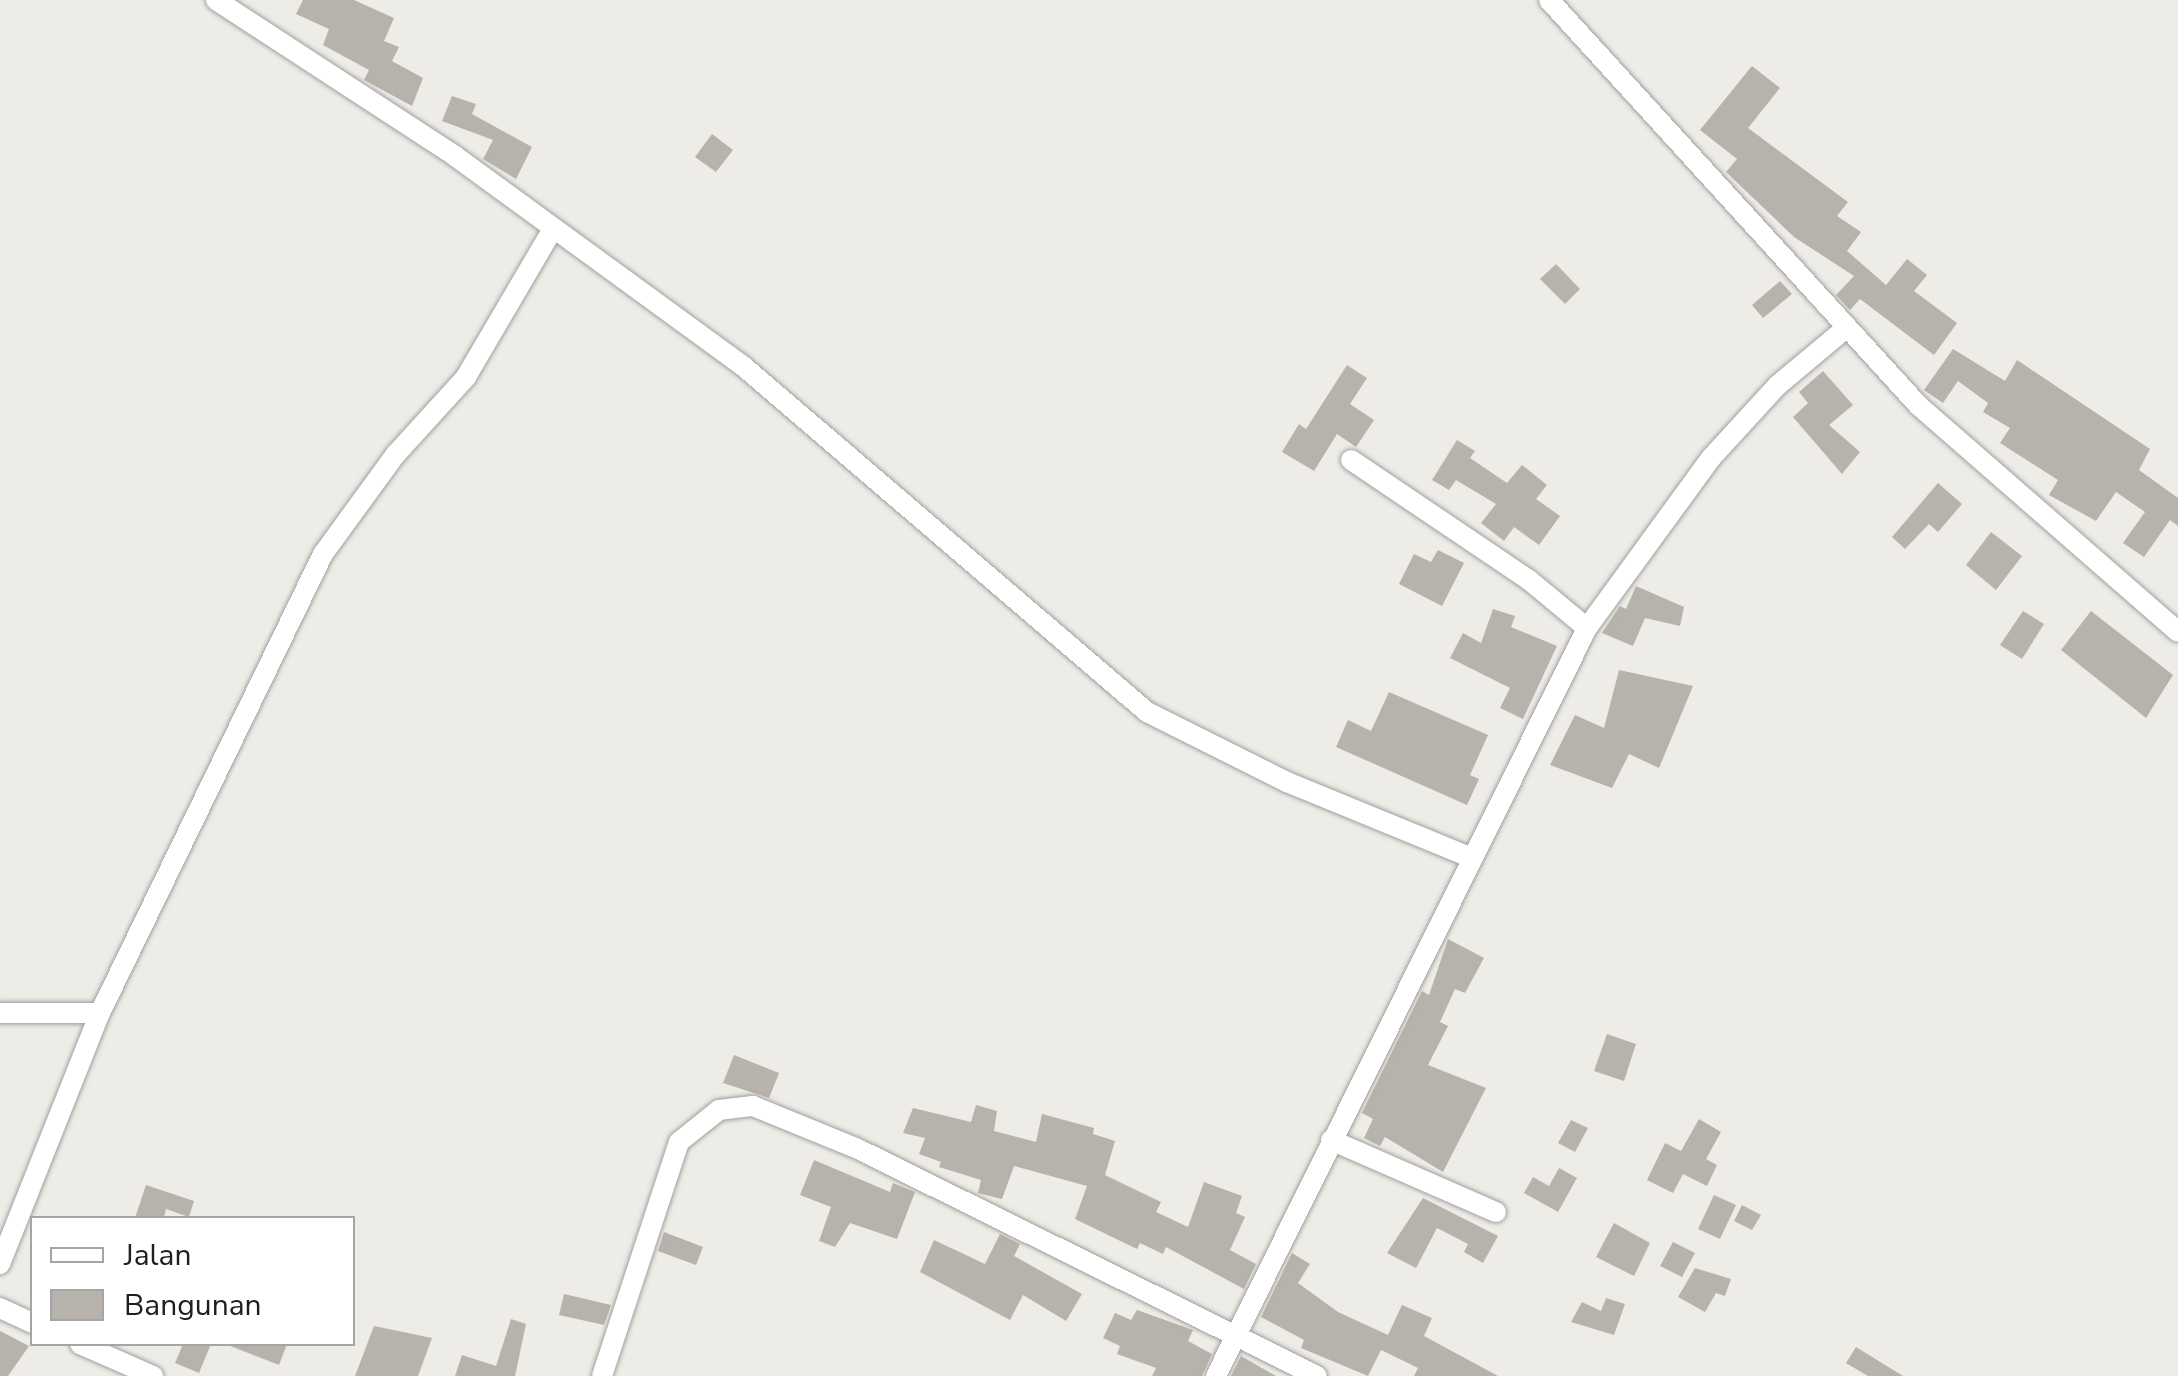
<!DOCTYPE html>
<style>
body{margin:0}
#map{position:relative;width:2178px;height:1376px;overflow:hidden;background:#eeece6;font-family:"Nunito Sans",sans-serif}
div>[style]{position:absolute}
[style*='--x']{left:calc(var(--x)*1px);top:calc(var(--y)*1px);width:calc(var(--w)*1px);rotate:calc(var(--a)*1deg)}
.building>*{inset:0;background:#b7b2ac}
.roads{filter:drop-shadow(0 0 2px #a0a0a0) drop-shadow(0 0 2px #a0a0a0)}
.street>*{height:20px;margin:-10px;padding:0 10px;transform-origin:10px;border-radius:10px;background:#fff}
span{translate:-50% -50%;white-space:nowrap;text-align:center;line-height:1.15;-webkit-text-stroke:9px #fff;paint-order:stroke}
.legend{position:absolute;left:30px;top:1216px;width:325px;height:130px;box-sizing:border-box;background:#fff;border:2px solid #a5a5a5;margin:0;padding:12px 18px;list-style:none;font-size:30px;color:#1f1f1f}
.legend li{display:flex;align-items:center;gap:20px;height:50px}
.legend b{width:50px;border:2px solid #a5a5a5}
</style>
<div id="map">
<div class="building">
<i style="clip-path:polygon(303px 0,354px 0,394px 18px,384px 41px,399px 47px,392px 61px,423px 78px,412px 106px,364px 80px,369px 70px,323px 45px,329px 29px,296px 14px)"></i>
<i style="clip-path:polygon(1752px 66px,1780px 88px,1748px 128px,1848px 202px,1837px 216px,1861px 232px,1847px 251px,1886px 285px,1907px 259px,1927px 275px,1914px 291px,1957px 323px,1934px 355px,1860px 299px,1850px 310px,1836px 295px,1854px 276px,1794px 237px,1726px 172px,1737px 159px,1700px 130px)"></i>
<i style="clip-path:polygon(452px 96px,476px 104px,472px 114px,532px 147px,516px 179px,483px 159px,493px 140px,442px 121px)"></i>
<i style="clip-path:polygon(712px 134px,733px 150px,716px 172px,695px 157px)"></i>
<i style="clip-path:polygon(1556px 264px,1580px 289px,1565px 304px,1540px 279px)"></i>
<i style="clip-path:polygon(1780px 281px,1792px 294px,1763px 318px,1752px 305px)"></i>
<i style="clip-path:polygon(1953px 349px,2005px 381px,2017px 360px,2150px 449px,2139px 470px,2178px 498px,2178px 526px,2170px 520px,2144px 557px,2123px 543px,2145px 512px,2116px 492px,2096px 521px,2049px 495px,2058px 480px,2000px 443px,2010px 428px,1983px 412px,1988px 403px,1958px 381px,1943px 403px,1924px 390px)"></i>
<i style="clip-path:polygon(1347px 365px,1367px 378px,1350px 404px,1374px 420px,1356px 447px,1337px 434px,1314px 471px,1282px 452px,1299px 424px,1306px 429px)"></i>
<i style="clip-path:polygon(1823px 371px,1853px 405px,1829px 425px,1860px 452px,1842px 474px,1793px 417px,1808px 403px,1799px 392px)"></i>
<i style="clip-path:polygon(1457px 440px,1475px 451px,1470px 458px,1507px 483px,1522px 465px,1547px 485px,1536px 499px,1560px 516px,1539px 545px,1514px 527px,1504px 541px,1481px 523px,1496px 504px,1456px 480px,1449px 490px,1432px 480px)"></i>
<i style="clip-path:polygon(1938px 483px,1962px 504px,1938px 532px,1929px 524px,1905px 549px,1892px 537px)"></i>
<i style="clip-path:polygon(1991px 532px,2022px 556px,1996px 590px,1966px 565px)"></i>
<i style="clip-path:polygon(1438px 550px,1464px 563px,1442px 606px,1399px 584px,1414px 554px,1431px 562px)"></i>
<i style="clip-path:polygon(1636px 586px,1684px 607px,1680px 626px,1645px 618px,1633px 646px,1602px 633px,1620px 606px,1626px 609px)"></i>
<i style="clip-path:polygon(1493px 609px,1515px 616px,1511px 627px,1557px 646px,1523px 719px,1500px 708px,1510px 688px,1450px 658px,1463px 633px,1481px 643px)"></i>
<i style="clip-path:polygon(2023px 611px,2044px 624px,2022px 659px,2000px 645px)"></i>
<i style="clip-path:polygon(2091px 611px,2173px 675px,2146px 718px,2061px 650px)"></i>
<i style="clip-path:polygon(1619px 670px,1693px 686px,1659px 768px,1629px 754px,1612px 788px,1550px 765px,1575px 715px,1604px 728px)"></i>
<i style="clip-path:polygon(1389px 692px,1488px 735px,1470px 775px,1479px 779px,1467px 805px,1336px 747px,1348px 720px,1371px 731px)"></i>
<i style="clip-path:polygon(1448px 939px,1484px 958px,1465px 993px,1455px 989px,1440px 1022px,1448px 1026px,1428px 1065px,1486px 1088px,1443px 1172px,1385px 1137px,1380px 1146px,1364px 1138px,1373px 1119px,1362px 1113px,1422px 991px,1429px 995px)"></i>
<i style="clip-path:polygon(1607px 1034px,1636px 1044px,1624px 1081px,1594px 1071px)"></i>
<i style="clip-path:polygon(734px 1055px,779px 1073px,769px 1098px,723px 1083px)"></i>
<i style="clip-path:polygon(976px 1105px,997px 1111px,994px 1131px,1036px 1142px,1042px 1114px,1094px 1128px,1093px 1134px,1115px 1141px,1105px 1175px,1161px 1202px,1156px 1212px,1188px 1227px,1204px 1182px,1242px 1196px,1236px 1213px,1245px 1217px,1230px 1250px,1256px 1264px,1244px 1289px,1166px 1247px,1163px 1254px,1140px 1243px,1137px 1249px,1075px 1219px,1087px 1186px,1014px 1166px,1002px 1199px,978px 1193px,981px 1180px,939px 1167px,941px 1162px,919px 1154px,925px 1138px,903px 1133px,913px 1108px,971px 1122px)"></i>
<i style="clip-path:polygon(1699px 1119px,1721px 1132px,1706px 1159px,1717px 1165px,1707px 1186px,1683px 1174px,1673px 1193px,1647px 1180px,1665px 1143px,1681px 1151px)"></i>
<i style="clip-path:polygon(1571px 1120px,1588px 1128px,1575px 1152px,1558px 1143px)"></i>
<i style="clip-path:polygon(814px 1160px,890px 1192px,893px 1183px,915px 1192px,897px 1239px,850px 1223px,835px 1247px,819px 1241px,831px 1207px,800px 1195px)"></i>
<i style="clip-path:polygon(1559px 1168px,1577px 1178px,1558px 1212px,1524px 1193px,1533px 1177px,1549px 1186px)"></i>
<i style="clip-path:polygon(146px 1185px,194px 1201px,189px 1217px,166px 1209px,164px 1218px,135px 1218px)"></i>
<i style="clip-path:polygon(1714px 1195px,1736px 1205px,1720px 1239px,1698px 1229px)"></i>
<i style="clip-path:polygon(1423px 1198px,1498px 1236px,1483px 1263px,1464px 1252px,1468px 1244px,1437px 1228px,1416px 1268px,1387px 1253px)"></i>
<i style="clip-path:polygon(1742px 1205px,1761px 1215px,1752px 1230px,1734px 1221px)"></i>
<i style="clip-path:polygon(1614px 1223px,1650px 1243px,1634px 1276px,1596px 1257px)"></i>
<i style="clip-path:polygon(664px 1232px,703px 1247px,696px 1265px,658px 1251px)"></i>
<i style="clip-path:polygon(1000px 1234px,1020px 1244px,1014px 1256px,1082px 1294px,1066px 1321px,1023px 1295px,1010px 1320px,920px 1272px,934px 1240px,985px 1264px)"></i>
<i style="clip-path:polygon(1673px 1242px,1695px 1253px,1682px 1277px,1660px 1266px)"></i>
<i style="clip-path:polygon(1292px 1253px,1310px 1264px,1298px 1283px,1338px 1312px,1388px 1335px,1402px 1305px,1432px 1318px,1424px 1336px,1498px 1376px,1414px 1376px,1418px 1368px,1381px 1350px,1368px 1376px,1301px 1348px,1304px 1340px,1261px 1317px)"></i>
<i style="clip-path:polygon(1695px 1268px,1731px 1279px,1725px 1296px,1716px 1293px,1705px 1312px,1678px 1297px)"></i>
<i style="clip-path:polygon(564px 1294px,611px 1305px,604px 1325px,559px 1315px)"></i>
<i style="clip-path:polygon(1606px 1298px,1625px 1304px,1614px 1335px,1571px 1322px,1582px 1302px,1601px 1311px)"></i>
<i style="clip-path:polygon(1137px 1310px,1193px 1330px,1188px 1341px,1212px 1354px,1202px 1376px,1152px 1376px,1156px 1368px,1117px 1354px,1120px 1346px,1103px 1338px,1115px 1313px,1131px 1320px)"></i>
<i style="clip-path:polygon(511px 1319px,526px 1324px,515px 1376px,455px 1376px,462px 1355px,496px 1366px)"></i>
<i style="clip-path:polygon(374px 1326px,432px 1338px,418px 1376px,355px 1376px)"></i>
<i style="clip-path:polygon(0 1331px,29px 1346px,8px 1376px,0 1376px)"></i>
<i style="clip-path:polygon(183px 1344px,211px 1344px,199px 1373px,175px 1363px)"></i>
<i style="clip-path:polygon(225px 1344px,287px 1344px,279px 1365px)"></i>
<i style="clip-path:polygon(1856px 1347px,1903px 1376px,1868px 1376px,1846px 1363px)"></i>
<i style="clip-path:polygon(1241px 1356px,1276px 1376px,1231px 1376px)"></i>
</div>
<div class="roads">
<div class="street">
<i style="--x:216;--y:0;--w:285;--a:33.1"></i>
<i style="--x:455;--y:156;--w:356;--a:36.1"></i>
<i style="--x:743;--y:366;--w:532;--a:40.58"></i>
<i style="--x:1147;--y:712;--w:157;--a:26.6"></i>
<i style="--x:1287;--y:782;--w:198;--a:22.3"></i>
<i style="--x:1549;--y:0;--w:548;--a:47.66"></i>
<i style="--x:1918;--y:405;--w:345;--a:41.1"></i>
<i style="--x:1351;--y:460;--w:215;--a:34"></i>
<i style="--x:1529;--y:580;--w:75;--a:39.6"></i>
<i style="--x:0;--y:1013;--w:100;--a:0"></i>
<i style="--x:1331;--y:1140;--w:180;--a:23.6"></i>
<i style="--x:0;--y:1264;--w:270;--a:-68.3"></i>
<i style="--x:100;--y:1013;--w:510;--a:-64.09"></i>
<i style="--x:323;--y:554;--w:124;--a:-53.9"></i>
<i style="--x:396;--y:454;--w:104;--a:-47.7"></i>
<i style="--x:466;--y:377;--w:172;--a:-59.6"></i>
<i style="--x:0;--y:1308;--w:35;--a:25"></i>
<i style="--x:80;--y:1344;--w:80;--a:23.7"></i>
<i style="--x:602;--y:1376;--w:246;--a:-71.8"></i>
<i style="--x:679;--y:1142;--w:51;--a:-38.7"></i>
<i style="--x:719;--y:1110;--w:34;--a:-7"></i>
<i style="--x:753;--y:1106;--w:111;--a:22.2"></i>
<i style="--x:856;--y:1148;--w:514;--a:26.32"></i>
<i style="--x:1216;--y:1376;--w:835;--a:-63.62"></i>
<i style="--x:1587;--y:628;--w:210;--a:-53.9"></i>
<i style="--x:1711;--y:458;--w:99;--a:-47.5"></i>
<i style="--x:1778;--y:385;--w:87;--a:-39.9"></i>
</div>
</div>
<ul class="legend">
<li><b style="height:12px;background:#fff"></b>Jalan</li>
<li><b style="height:28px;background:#b7b2ac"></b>Bangunan</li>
</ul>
</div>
